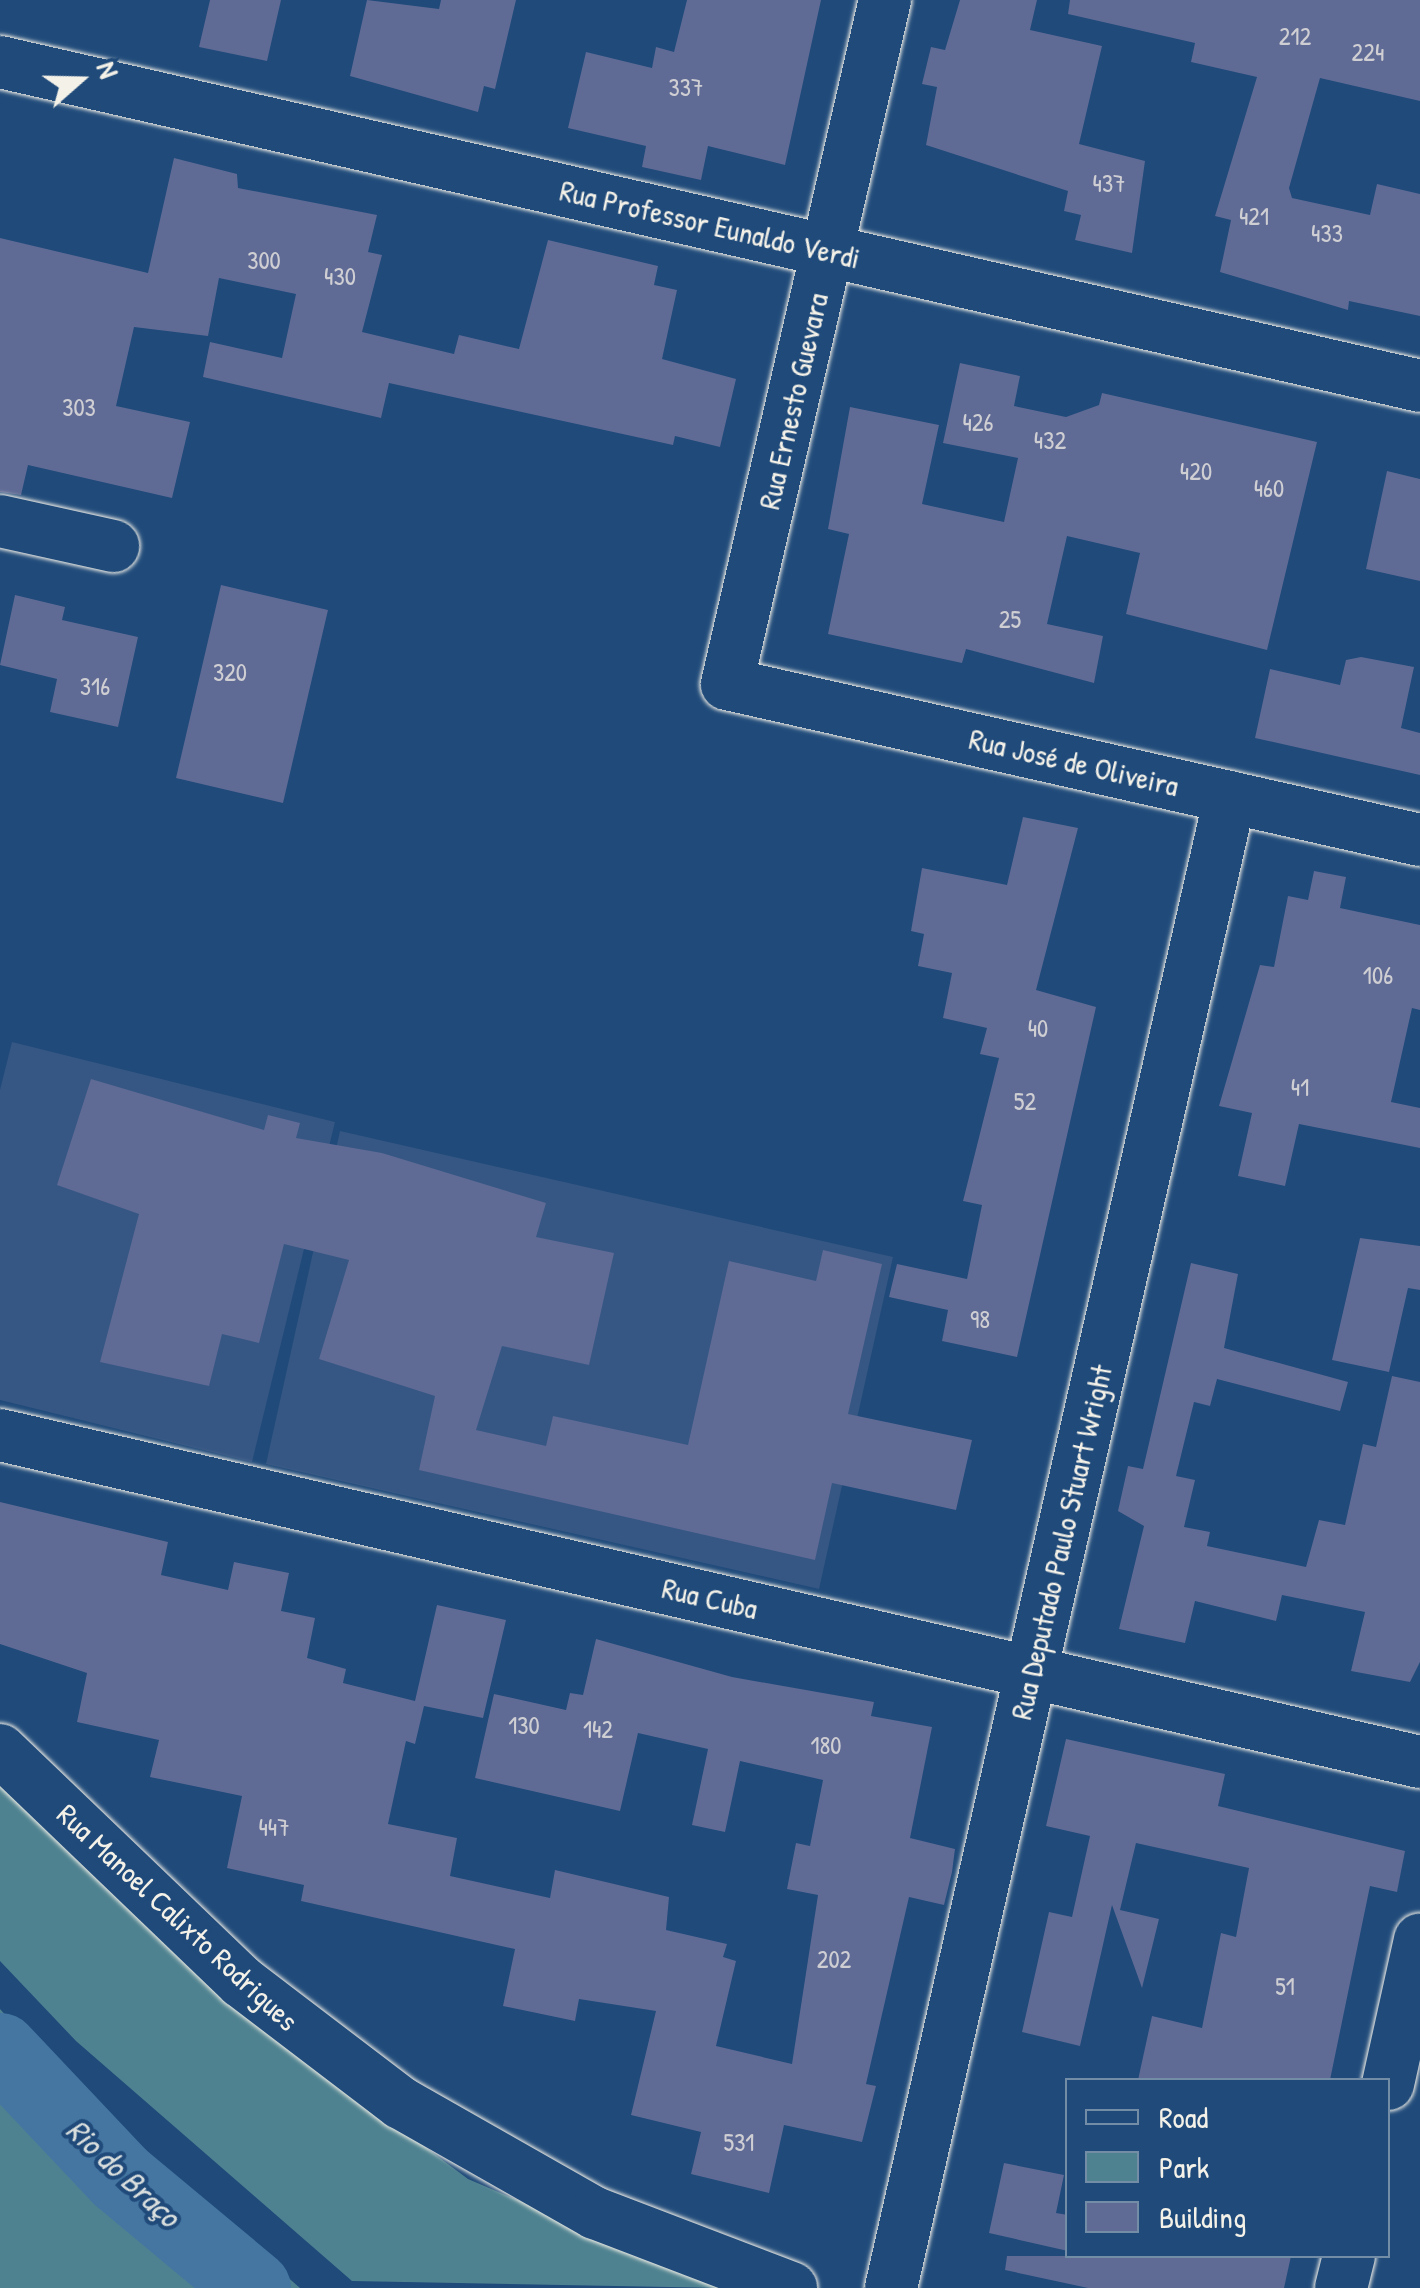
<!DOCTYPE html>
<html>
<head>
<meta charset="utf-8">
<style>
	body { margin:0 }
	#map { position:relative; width:1420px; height:2288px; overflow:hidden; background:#1f4a7a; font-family:"Patrick Hand",sans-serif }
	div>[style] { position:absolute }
	.built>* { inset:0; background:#365784 }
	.green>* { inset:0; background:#4e8290 }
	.river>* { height:75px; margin:-37.5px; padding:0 37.5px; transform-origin:37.5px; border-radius:37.5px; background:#4576a2 }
	.building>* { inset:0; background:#5f6a95 }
	.roads { filter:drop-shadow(0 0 2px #f4f1e8) drop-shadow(0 0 2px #f4f1e8) }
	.minor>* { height:52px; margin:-26px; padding:0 26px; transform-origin:26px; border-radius:26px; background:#1f4a7a }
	span { translate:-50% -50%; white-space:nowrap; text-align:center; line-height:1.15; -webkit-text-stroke:8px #1f4a7a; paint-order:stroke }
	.number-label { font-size:25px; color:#cfcfd3 }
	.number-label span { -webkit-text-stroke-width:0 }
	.street-label { font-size:30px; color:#f4f1e8 }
	.water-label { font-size:32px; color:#dadfde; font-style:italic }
	.legend { position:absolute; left:1065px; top:2078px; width:325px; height:180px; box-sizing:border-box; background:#1f4a7a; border:2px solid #748da6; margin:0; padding:12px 18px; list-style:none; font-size:30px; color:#f4f1e8 }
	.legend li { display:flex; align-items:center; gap:20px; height:50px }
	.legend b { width:50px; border:2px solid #748da6 }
	.north { position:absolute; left:30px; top:30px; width:100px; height:100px; -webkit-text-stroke:8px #1f4a7a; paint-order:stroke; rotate:70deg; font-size:28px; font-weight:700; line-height:40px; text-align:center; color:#f4f1e8 }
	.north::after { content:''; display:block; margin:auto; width:35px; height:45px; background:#f4f1e8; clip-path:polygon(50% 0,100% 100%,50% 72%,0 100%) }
</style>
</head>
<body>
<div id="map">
	<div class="built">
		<i style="clip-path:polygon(12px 1042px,335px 1122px,252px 1462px,0 1400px,0 1090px)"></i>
		<i style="clip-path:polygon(340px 1131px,893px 1257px,819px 1589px,266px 1464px)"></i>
	</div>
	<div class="green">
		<i style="clip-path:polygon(0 1777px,255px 2020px,468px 2179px,723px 2288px,352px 2281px,76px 2041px,0 1961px)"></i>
		<i style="clip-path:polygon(0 2009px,67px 2084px,300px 2288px,0 2288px)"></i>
	</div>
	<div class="river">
		<i style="left:0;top:2050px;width:175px;rotate:46.6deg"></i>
		<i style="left:120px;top:2177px;width:173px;rotate:39.8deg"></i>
	</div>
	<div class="building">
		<i style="clip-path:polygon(210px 0,281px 0,267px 61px,199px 47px)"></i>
		<i style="clip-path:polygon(367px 0,439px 9px,441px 0,516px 0,495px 89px,484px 86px,478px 112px,350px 76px)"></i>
		<i style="clip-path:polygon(687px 0,821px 0,785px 165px,708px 146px,701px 180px,642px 167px,646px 146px,568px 128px,586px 52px,652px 68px,656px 47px,674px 52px)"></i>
		<i style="clip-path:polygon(960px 0,1037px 0,1030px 30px,1102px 46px,1079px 144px,1145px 161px,1132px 253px,1075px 240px,1081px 215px,1064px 211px,1068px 191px,926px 145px,937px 87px,922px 84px,931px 47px,945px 50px)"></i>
		<i style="clip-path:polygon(1070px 0,1420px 0,1420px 101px,1320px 78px,1289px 188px,1292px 198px,1370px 215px,1377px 184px,1420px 194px,1420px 316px,1349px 301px,1348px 310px,1220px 272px,1231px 220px,1215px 216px,1257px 77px,1191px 62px,1195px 43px,1068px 14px)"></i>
		<i style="clip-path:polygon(174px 158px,237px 174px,238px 188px,377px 215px,368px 252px,382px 255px,362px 332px,454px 354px,459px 335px,519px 349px,548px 240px,658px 266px,654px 285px,677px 290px,662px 359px,736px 379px,720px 447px,675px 436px,673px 445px,389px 383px,381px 418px,203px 377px,210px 342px,282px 358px,296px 294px,219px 278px,208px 336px,134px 327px,116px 406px,190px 422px,172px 498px,28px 465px,21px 495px,0 492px,0 238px,148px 273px)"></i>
		<i style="clip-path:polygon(960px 363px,1020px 376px,1014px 406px,1066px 417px,1099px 405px,1102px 393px,1317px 442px,1267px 650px,1126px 614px,1140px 553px,1067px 536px,1047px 624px,1103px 636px,1094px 683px,966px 649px,962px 663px,828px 634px,849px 534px,828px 529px,850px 407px,939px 425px,922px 504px,1004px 522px,1018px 458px,943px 443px)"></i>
		<i style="clip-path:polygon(1387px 471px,1420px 479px,1420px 581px,1366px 569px)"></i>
		<i style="clip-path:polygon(221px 585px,328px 610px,283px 803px,176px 778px)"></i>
		<i style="clip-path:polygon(15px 595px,65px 607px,62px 620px,138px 637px,118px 727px,50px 712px,57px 679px,0 665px)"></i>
		<i style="clip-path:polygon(1361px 657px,1414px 667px,1401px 728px,1420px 733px,1420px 775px,1255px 738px,1270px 669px,1340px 685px,1346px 660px)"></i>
		<i style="clip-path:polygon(1023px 817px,1078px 828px,1036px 990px,1096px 1007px,1017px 1357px,942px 1341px,948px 1310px,889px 1297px,897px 1264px,967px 1279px,982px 1205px,963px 1201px,999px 1058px,980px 1054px,987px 1028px,943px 1018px,952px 973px,918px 966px,924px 934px,911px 931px,922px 868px,1007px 885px)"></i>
		<i style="clip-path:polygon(1314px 871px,1346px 877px,1340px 908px,1420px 925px,1420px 1010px,1412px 1008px,1391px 1102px,1420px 1108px,1420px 1148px,1299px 1124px,1285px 1186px,1238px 1176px,1252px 1113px,1219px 1106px,1260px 965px,1274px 967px,1288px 896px,1308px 900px)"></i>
		<i style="clip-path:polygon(91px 1079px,264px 1130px,268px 1115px,300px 1123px,296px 1138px,382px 1153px,546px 1203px,536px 1237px,614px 1253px,589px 1365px,502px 1346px,476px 1430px,546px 1446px,553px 1416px,688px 1445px,729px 1261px,816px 1281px,823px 1250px,882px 1264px,848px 1414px,972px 1440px,956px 1510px,832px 1483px,815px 1560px,419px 1470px,435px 1396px,319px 1359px,349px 1260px,284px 1244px,259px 1343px,222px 1334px,209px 1386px,100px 1362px,139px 1214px,57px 1185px)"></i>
		<i style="clip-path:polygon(1360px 1238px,1420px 1246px,1420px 1290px,1408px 1288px,1389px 1372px,1332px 1360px)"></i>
		<i style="clip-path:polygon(1191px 1263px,1238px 1274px,1224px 1348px,1348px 1382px,1340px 1411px,1217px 1379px,1210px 1406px,1194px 1402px,1176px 1476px,1195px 1480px,1184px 1527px,1210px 1532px,1207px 1546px,1306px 1567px,1319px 1520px,1345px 1525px,1363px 1444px,1376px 1447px,1392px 1376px,1420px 1382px,1420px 1662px,1410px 1682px,1351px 1671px,1365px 1612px,1282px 1595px,1276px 1621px,1195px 1601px,1185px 1643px,1119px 1629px,1144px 1526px,1118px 1511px,1128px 1466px,1143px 1469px)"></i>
		<i style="clip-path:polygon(0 1502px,168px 1542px,161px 1575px,228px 1590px,234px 1562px,289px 1573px,281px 1611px,315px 1618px,307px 1658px,346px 1669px,343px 1683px,415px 1701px,437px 1605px,506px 1620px,483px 1718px,424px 1706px,415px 1744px,406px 1741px,388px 1824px,457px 1838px,450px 1876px,550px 1898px,555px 1870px,669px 1897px,666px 1930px,727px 1944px,723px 1957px,736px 1961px,716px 2046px,792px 2064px,818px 1895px,787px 1889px,796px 1843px,810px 1846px,823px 1780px,740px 1761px,725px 1832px,692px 1825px,708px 1749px,638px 1733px,620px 1811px,475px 1778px,494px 1694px,566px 1710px,570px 1693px,583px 1695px,596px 1639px,732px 1677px,874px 1702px,871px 1716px,932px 1727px,910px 1838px,955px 1849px,952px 1872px,944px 1905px,909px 1897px,866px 2084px,876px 2086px,862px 2142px,784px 2125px,769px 2193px,691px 2174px,701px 2132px,631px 2115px,656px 2011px,579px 1999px,575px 2021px,503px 2006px,515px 1949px,301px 1901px,304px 1885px,227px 1868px,242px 1796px,150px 1777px,159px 1740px,77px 1722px,87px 1673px,0 1644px)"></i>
		<i style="clip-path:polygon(1066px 1739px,1225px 1774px,1218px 1806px,1405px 1851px,1397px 1892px,1370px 1886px,1330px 2080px,1138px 2080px,1152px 2016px,1202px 2028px,1221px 1933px,1236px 1937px,1249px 1868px,1136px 1843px,1120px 1910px,1159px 1919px,1142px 1988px,1112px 1905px,1080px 2046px,1022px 2032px,1049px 1912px,1072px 1917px,1090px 1836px,1046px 1826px)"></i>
		<i style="clip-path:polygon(1004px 2163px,1064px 2175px,1056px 2213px,1068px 2215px,1068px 2251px,989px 2233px)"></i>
		<i style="clip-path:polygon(1007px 2256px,1291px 2256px,1284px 2288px,1088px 2288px,1005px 2270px)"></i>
	</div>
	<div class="roads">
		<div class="minor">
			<i style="left:885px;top:0;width:702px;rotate:103.01deg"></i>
			<i style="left:727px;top:684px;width:710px;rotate:12.69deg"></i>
			<i style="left:0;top:62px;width:1456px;rotate:12.85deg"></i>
			<i style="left:0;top:521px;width:116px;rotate:12.5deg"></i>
			<i style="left:0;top:1435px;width:1457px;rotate:12.97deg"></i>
			<i style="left:0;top:1750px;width:335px;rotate:43.8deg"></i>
			<i style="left:242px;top:1982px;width:200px;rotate:37.3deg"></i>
			<i style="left:401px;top:2103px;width:223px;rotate:29.6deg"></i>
			<i style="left:595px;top:2213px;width:210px;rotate:20.9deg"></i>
			<i style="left:1388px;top:2084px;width:148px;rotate:-77.5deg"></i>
			<i style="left:891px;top:2288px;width:1529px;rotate:-77.19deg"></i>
			<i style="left:1341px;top:2288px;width:33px;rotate:-76deg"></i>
		</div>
	</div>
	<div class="number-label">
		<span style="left:1295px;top:36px">212</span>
		<span style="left:1368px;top:52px">224</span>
		<span style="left:686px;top:87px">337</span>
		<span style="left:1109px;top:183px">437</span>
		<span style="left:1254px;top:216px">421</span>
		<span style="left:1327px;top:233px">433</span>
		<span style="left:264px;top:260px">300</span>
		<span style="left:340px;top:276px">430</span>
		<span style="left:79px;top:407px">303</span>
		<span style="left:978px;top:422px">426</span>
		<span style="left:1050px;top:440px">432</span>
		<span style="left:1196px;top:471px">420</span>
		<span style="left:1269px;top:488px">460</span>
		<span style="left:1010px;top:619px">25</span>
		<span style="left:230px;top:672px">320</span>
		<span style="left:95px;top:686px">316</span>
		<span style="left:1378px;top:975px">106</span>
		<span style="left:1038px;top:1028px">40</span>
		<span style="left:1300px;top:1087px">41</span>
		<span style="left:1025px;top:1101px">52</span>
		<span style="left:980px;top:1319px">98</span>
		<span style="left:524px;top:1725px">130</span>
		<span style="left:598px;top:1729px">142</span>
		<span style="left:826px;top:1745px">180</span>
		<span style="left:274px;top:1827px">447</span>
		<span style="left:834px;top:1959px">202</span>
		<span style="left:1285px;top:1986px">51</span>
		<span style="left:739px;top:2142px">531</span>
	</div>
	<div class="street-label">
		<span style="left:710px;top:224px;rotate:13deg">Rua Professor Eunaldo Verdi</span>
		<span style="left:793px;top:401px;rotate:-77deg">Rua Ernesto Guevara</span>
		<span style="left:1074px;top:762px;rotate:13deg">Rua José de Oliveira</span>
		<span style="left:1061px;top:1542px;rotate:-77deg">Rua Deputado Paulo Stuart Wright</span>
		<span style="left:710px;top:1598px;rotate:13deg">Rua Cuba</span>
		<span style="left:178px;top:1917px;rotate:43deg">Rua Manoel Calixto Rodrigues</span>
	</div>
	<div class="water-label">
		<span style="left:123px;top:2173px;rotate:43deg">Rio do Braço</span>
	</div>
	<ul class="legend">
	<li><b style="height:12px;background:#1f4a7a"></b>Road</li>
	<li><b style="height:28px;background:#4e8290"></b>Park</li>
	<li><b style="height:28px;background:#5f6a95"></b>Building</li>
	</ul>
	<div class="north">N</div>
</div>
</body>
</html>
